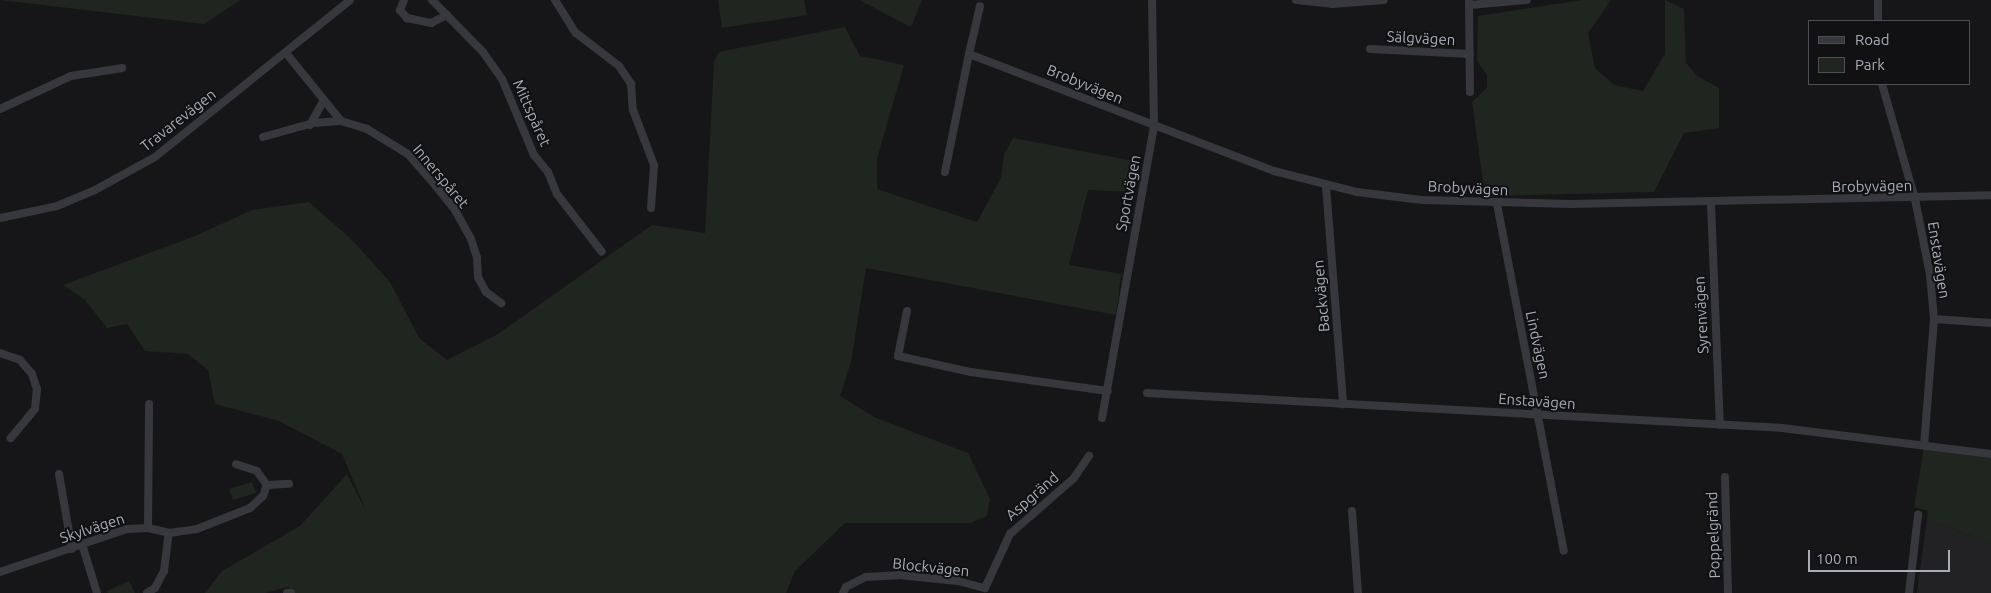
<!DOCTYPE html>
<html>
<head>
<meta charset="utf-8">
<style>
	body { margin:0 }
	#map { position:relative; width:1991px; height:593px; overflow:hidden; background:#161618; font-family:Ubuntu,sans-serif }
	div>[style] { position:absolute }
	.built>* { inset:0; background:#222225 }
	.green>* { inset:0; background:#1e261f }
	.minor>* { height:8px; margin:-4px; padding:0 4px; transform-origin:4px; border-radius:4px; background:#37383d }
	span { translate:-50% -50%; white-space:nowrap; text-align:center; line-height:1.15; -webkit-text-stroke:4px #111113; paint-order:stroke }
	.street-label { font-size:15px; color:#a8adb8 }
	.legend { position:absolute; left:1808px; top:20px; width:162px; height:65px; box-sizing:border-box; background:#111113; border:1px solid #4d4f55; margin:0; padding:6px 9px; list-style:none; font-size:15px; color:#a8adb8 }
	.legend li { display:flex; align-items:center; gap:10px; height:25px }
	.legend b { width:25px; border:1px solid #4d4f55 }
	.scale { position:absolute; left:1808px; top:550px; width:142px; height:22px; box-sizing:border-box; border:2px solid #a8adb8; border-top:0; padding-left:6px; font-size:15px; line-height:18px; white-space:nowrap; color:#a8adb8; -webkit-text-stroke:4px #111113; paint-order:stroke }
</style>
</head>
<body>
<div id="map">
	<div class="built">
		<i style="clip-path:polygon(1927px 519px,1991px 543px,1991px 593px,1917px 593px)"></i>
	</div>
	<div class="green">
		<i style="clip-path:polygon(0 0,240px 0,204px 24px)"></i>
		<i style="clip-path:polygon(718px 0,804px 0,807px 15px,722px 28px)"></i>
		<i style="clip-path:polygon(859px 0,922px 0,911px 27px)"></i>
		<i style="clip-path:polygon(1582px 0,1611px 0,1588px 33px,1595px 68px,1614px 85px,1643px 91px,1665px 54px,1665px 0,1684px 9px,1686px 63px,1697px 76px,1719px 88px,1719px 128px,1684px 133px,1654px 192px,1485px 196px,1472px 102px,1487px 88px,1487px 75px,1477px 61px,1478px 16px)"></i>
		<i style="clip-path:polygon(845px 27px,860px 56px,904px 65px,877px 159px,877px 189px,977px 222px,1001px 178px,1004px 154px,1013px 138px,1139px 162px,1133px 192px,1088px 190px,1069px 265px,1121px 274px,1116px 315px,866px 268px,851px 362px,840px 396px,876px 418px,968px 453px,990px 499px,987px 516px,971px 523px,845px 523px,795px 571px,786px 593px,294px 593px,288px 587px,265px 593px,205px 593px,222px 571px,300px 526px,347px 474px,367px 513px,342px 454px,279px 421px,215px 404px,208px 370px,188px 354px,145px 351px,127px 324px,107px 328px,85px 300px,63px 285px,195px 236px,252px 210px,309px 202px,352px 240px,390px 282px,419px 338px,447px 360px,498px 334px,652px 225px,705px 233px,714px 62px,719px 52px)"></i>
		<i style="clip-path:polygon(1924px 447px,1991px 458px,1991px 543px,1927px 519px,1928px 511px,1914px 507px)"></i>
		<i style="clip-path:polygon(252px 482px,256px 493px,233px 500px,229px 489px)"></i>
		<i style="clip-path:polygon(129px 581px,135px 593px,108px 593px,107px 591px)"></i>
	</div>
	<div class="minor">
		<i style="left:404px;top:0;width:11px;rotate:112deg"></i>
		<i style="left:400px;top:10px;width:11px;rotate:49deg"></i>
		<i style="left:407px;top:18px;width:25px;rotate:12deg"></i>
		<i style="left:431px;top:23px;width:18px;rotate:-27deg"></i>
		<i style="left:432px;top:0;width:73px;rotate:45.6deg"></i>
		<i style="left:483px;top:52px;width:33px;rotate:55deg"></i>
		<i style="left:502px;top:79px;width:82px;rotate:67.2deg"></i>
		<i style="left:534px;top:155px;width:22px;rotate:51deg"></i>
		<i style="left:548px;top:172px;width:24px;rotate:68deg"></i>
		<i style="left:557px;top:194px;width:73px;rotate:52.2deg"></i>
		<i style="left:555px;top:0;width:39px;rotate:58deg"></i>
		<i style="left:576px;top:33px;width:54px;rotate:37.5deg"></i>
		<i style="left:619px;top:66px;width:22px;rotate:56deg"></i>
		<i style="left:631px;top:84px;width:26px;rotate:86deg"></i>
		<i style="left:633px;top:110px;width:59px;rotate:69.1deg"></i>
		<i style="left:654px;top:165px;width:43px;rotate:94deg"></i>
		<i style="left:1296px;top:0;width:36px;rotate:6deg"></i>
		<i style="left:1332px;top:4px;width:52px;rotate:-4.4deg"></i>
		<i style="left:1469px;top:0;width:92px;rotate:89.4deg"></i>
		<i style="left:1878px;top:0;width:21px;rotate:90deg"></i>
		<i style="left:1470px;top:5px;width:57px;rotate:-5deg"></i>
		<i style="left:1370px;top:49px;width:100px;rotate:2.9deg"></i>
		<i style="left:286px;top:53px;width:87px;rotate:51deg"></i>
		<i style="left:341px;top:121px;width:27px;rotate:17deg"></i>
		<i style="left:367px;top:129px;width:48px;rotate:31.4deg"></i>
		<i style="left:408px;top:154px;width:33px;rotate:49deg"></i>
		<i style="left:430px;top:179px;width:40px;rotate:51deg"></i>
		<i style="left:455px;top:210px;width:33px;rotate:61deg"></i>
		<i style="left:471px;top:239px;width:20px;rotate:72deg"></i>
		<i style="left:477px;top:258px;width:19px;rotate:87deg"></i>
		<i style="left:478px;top:277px;width:17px;rotate:62deg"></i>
		<i style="left:486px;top:292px;width:19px;rotate:36deg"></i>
		<i style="left:969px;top:54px;width:49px;rotate:-77.1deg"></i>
		<i style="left:1882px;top:84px;width:120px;rotate:74deg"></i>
		<i style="left:1915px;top:199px;width:77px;rotate:78.8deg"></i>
		<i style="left:1930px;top:275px;width:44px;rotate:84.8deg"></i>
		<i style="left:1934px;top:319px;width:127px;rotate:94.5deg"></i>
		<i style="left:0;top:109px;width:78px;rotate:-24.9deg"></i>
		<i style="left:71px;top:76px;width:52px;rotate:-8.9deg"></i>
		<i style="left:310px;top:125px;width:26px;rotate:-61deg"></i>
		<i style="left:263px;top:137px;width:52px;rotate:-15.6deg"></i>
		<i style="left:313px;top:123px;width:28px;rotate:-4deg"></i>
		<i style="left:945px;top:172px;width:120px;rotate:-78.5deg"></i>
		<i style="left:969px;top:54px;width:327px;rotate:21deg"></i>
		<i style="left:1274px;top:171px;width:86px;rotate:14.2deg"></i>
		<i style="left:1357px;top:192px;width:65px;rotate:7deg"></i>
		<i style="left:1422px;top:200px;width:149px;rotate:1.5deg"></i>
		<i style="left:1571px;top:204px;width:420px;rotate:-1.2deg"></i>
		<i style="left:1326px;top:186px;width:219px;rotate:85.5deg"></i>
		<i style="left:1497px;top:204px;width:353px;rotate:79.1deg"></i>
		<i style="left:1711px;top:204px;width:221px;rotate:87.7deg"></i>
		<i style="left:0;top:218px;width:58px;rotate:-11.9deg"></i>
		<i style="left:57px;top:206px;width:41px;rotate:-22.8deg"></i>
		<i style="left:95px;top:190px;width:68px;rotate:-28.8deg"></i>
		<i style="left:155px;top:157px;width:250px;rotate:-38.8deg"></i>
		<i style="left:907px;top:311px;width:46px;rotate:101.3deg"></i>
		<i style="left:898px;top:356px;width:75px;rotate:12.4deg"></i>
		<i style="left:971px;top:372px;width:138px;rotate:7.9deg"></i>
		<i style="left:1934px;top:319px;width:57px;rotate:4deg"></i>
		<i style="left:0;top:353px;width:21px;rotate:19deg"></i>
		<i style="left:20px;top:360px;width:18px;rotate:49deg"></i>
		<i style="left:32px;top:374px;width:16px;rotate:72deg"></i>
		<i style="left:37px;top:389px;width:20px;rotate:96deg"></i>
		<i style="left:35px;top:409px;width:38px;rotate:130deg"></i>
		<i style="left:1147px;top:393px;width:636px;rotate:3.15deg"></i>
		<i style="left:1782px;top:428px;width:211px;rotate:7.1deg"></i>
		<i style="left:1102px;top:418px;width:297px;rotate:-79.9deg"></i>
		<i style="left:1154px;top:126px;width:126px;rotate:-90.9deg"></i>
		<i style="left:59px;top:474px;width:76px;rotate:80.2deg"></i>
		<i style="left:1725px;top:477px;width:116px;rotate:88.5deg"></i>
		<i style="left:267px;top:485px;width:22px;rotate:-3deg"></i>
		<i style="left:1352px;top:511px;width:82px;rotate:85.8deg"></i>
		<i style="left:148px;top:528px;width:124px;rotate:-89.5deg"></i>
		<i style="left:82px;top:544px;width:51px;rotate:73deg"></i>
		<i style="left:0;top:572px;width:134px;rotate:-18.7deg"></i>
		<i style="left:127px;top:529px;width:21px;rotate:-3deg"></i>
		<i style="left:148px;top:528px;width:22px;rotate:13deg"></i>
		<i style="left:169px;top:533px;width:28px;rotate:-8deg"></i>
		<i style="left:197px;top:529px;width:57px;rotate:-21.6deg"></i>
		<i style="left:250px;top:508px;width:18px;rotate:-43deg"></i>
		<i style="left:263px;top:496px;width:12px;rotate:-70deg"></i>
		<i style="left:267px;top:485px;width:17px;rotate:-126deg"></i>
		<i style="left:257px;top:471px;width:22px;rotate:-162deg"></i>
		<i style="left:985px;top:588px;width:60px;rotate:-65.2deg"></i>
		<i style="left:1010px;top:534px;width:85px;rotate:-41.2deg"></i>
		<i style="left:1074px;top:478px;width:27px;rotate:-56deg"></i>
		<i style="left:147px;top:593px;width:9px;rotate:-32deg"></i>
		<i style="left:155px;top:588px;width:19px;rotate:-62deg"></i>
		<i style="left:164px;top:571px;width:38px;rotate:-83deg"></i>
		<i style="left:287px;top:593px;width:4px"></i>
		<i style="left:843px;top:593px;width:7px;rotate:-63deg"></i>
		<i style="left:846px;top:587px;width:22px;rotate:-27deg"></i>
		<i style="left:866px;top:577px;width:33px;rotate:-3deg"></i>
		<i style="left:899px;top:575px;width:59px;rotate:5.8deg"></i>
		<i style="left:958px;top:581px;width:28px;rotate:15deg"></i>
		<i style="left:1909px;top:593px;width:79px;rotate:-83.4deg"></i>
	</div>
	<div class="street-label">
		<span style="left:1421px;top:38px;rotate:3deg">Sälgvägen</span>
		<span style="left:1085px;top:84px;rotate:22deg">Brobyvägen</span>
		<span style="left:532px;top:113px;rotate:66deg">Mittspåret</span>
		<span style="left:178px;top:120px;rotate:-38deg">Travarevägen</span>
		<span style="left:441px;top:176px;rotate:50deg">Innerspåret</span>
		<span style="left:1872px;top:186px;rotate:-1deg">Brobyvägen</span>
		<span style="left:1468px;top:188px;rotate:3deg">Brobyvägen</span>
		<span style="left:1128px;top:193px;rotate:-79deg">Sportvägen</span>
		<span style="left:1939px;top:260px;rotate:81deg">Enstavägen</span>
		<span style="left:1321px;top:296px;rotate:-95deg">Backvägen</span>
		<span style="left:1701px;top:315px;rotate:-93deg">Syrenvägen</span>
		<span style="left:1538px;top:345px;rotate:78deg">Lindvägen</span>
		<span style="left:1537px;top:401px;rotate:4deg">Enstavägen</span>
		<span style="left:1032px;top:496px;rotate:-41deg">Aspgränd</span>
		<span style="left:92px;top:528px;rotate:-18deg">Skylvägen</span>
		<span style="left:1713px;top:535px;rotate:-92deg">Poppelgränd</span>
		<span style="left:931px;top:567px;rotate:6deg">Blockvägen</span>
	</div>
	<ul class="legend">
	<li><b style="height:6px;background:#37383d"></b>Road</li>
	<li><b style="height:14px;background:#1e261f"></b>Park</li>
	</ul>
	<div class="scale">100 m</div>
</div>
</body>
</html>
